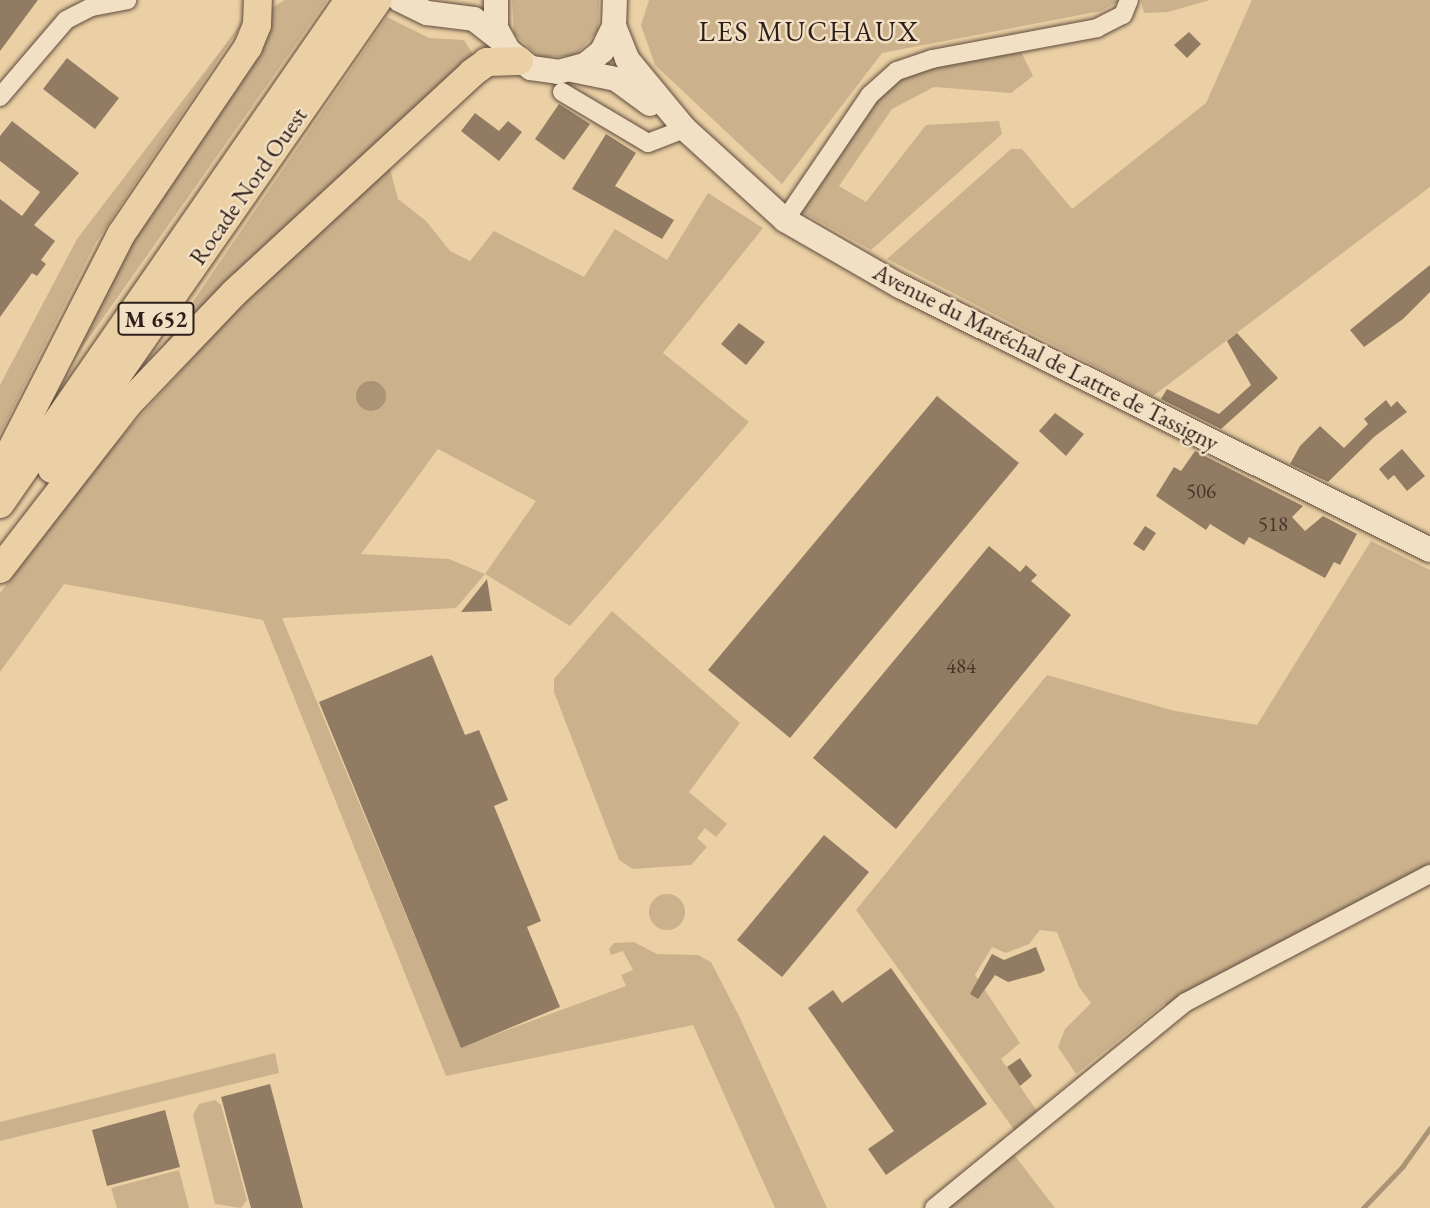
<!DOCTYPE html>
<html>
<head>
<meta charset="utf-8">
<style>
	body { margin:0 }
	#map { position:relative; width:1430px; height:1208px; overflow:hidden; background:#ebd0a5; font-family:"EB Garamond",serif }
	div>[style] { position:absolute }
	.green>* { inset:0; background:#cbb28d }
	.round { border-radius:50% }
	.water>* { inset:0; background:#ab9476 }
	.stream>* { height:5px; margin:-2.5px; padding:0 2.5px; transform-origin:2.5px; border-radius:2.5px; background:#ab9476 }
	.building>* { inset:0; background:#917b62 }
	.roads { filter:drop-shadow(0 0 2px #5e4b3d) drop-shadow(0 0 2px #5e4b3d) }
	.minor>* { height:18px; margin:-9px; padding:0 9px; transform-origin:9px; border-radius:9px; background:#f2e0c4 }
	.secondary>* { height:24px; margin:-12px; padding:0 12px; transform-origin:12px; border-radius:12px; background:#f2e0c4 }
	.trunk>* { height:28px; margin:-14px; padding:0 14px; transform-origin:14px; border-radius:14px; background:#ebd0a5 }
	span { translate:-50% -50%; white-space:nowrap; text-align:center; line-height:1.15; -webkit-text-stroke:5px #f2e0c4; paint-order:stroke }
	.number-label { font-size:21px; color:#48362c }
	.number-label span { -webkit-text-stroke-width:0 }
	.shield-label span { padding:2px 5px; background:#f2e0c4; border:2px solid; border-radius:5px; -webkit-text-stroke-width:0 }
	.shield-label { font-size:23px; color:#2f1f1a; font-weight:700 }
	.street-label { font-size:24px; color:#2f1f1a }
	.quarter-label { font-size:28px; color:#2f1f1a; letter-spacing:2px }
</style>
</head>
<body>
<div id="map">
	<div class="green">
		<i style="clip-path:polygon(285px 0,327px 0,48px 396px,110px 272px,268px 10px)"></i>
		<i style="clip-path:polygon(512px 0,599px 0,598px 31px,574px 56px,540px 57px,514px 34px)"></i>
		<i style="clip-path:polygon(649px 0,1121px 0,1101px 11px,882px 53px,782px 184px,655px 65px,641px 25px)"></i>
		<i style="clip-path:polygon(1141px 0,1210px 0,1168px 12px,1144px 13px)"></i>
		<i style="clip-path:polygon(1252px 0,1430px 0,1430px 187px,1153px 396px,887px 259px,1011px 149px,1022px 149px,1072px 209px,1206px 103px)"></i>
		<i style="clip-path:polygon(248px 15px,96px 242px,0 434px,0 385px,77px 239px)"></i>
		<i style="clip-path:polygon(387px 17px,429px 38px,464px 40px,476px 59px,149px 366px)"></i>
		<i style="clip-path:polygon(1021px 52px,1033px 76px,1011px 93px,934px 87px,892px 109px,839px 186px,866px 202px,926px 125px,999px 121px,1002px 134px,871px 250px,802px 212px,884px 89px,903px 73px)"></i>
		<i style="clip-path:polygon(evenodd,389px 165px,398px 199px,426px 221px,450px 251px,470px 261px,494px 231px,584px 277px,615px 229px,667px 260px,708px 193px,763px 228px,663px 353px,749px 422px,570px 626px,485px 574px,456px 608px,282px 618px,461px 1047px,626px 986px,621px 975px,633px 970px,623px 951px,611px 955px,609px 949px,614px 943px,634px 942px,657px 954px,698px 955px,711px 962px,739px 1016px,827px 1208px,775px 1208px,693px 1025px,446px 1076px,263px 620px,64px 584px,0 672px,0 593px,105px 455px,229px 318px,389px 165px,438px 449px,536px 501px,485px 574px,449px 559px,361px 554px,438px 449px)"></i>
		<i style="clip-path:polygon(1371px 541px,1430px 570px,1430px 884px,1225px 984px,1171px 1021px,1165px 1003px,1076px 1074px,1058px 1047px,1065px 1029px,1091px 1003px,1079px 987px,1057px 932px,1040px 930px,1029px 944px,1006px 953px,992px 947px,975px 975px,1020px 1043px,1001px 1059px,1037px 1111px,1015px 1131px,856px 910px,1047px 675px,1175px 711px,1257px 725px)"></i>
		<i style="clip-path:polygon(612px 611px,740px 723px,689px 792px,727px 824px,716px 837px,705px 828px,697px 838px,707px 847px,691px 865px,633px 869px,619px 860px,554px 692px,554px 679px)"></i>
		<i class="round" style="left:649px;top:894px;width:36px;height:36px"></i>
		<i style="clip-path:polygon(275px 1053px,279px 1073px,0 1141px,0 1122px)"></i>
		<i style="clip-path:polygon(215px 1100px,221px 1105px,247px 1200px,241px 1208px,215px 1204px,193px 1115px,199px 1104px)"></i>
		<i style="clip-path:polygon(1012px 1152px,1055px 1208px,947px 1208px)"></i>
		<i style="clip-path:polygon(179px 1170px,189px 1208px,117px 1208px,111px 1188px)"></i>
	</div>
	<div class="water">
		<i class="round" style="left:356px;top:381px;width:30px;height:30px"></i>
	</div>
	<div class="stream">
		<i style="left:1363px;top:1208px;width:57px;rotate:-46.4deg"></i>
		<i style="left:1402px;top:1167px;width:48px;rotate:-54.3deg"></i>
	</div>
	<div class="building">
		<i style="clip-path:polygon(0 0,38px 0,0 51px)"></i>
		<i style="clip-path:polygon(1189px 32px,1201px 44px,1187px 58px,1174px 45px)"></i>
		<i style="clip-path:polygon(67px 58px,119px 98px,95px 129px,43px 89px)"></i>
		<i style="clip-path:polygon(559px 104px,590px 124px,564px 160px,535px 139px)"></i>
		<i style="clip-path:polygon(475px 113px,499px 131px,508px 121px,522px 132px,499px 161px,461px 131px)"></i>
		<i style="clip-path:polygon(12px 121px,79px 173px,34px 225px,55px 241px,41px 260px,46px 264px,37px 276px,32px 273px,0 317px,0 199px,22px 216px,40px 192px,0 161px,0 136px)"></i>
		<i style="clip-path:polygon(606px 134px,636px 153px,615px 186px,674px 220px,662px 239px,572px 189px)"></i>
		<i style="clip-path:polygon(1430px 265px,1430px 292px,1403px 319px,1364px 347px,1350px 330px)"></i>
		<i style="clip-path:polygon(739px 323px,765px 342px,746px 365px,721px 344px)"></i>
		<i style="clip-path:polygon(1237px 333px,1278px 378px,1221px 429px,1161px 399px,1167px 389px,1219px 414px,1251px 385px,1227px 341px)"></i>
		<i style="clip-path:polygon(937px 396px,1019px 463px,790px 738px,708px 670px)"></i>
		<i style="clip-path:polygon(1386px 400px,1391px 407px,1397px 401px,1407px 412px,1374px 437px,1328px 482px,1290px 464px,1300px 446px,1320px 426px,1344px 448px,1368px 424px,1364px 419px)"></i>
		<i style="clip-path:polygon(1055px 413px,1084px 434px,1066px 456px,1039px 431px)"></i>
		<i style="clip-path:polygon(1402px 449px,1425px 476px,1407px 491px,1394px 475px,1388px 480px,1379px 469px)"></i>
		<i style="clip-path:polygon(1195px 451px,1303px 506px,1292px 517px,1305px 531px,1323px 516px,1357px 534px,1340px 565px,1334px 562px,1325px 578px,1249px 537px,1244px 545px,1210px 524px,1206px 530px,1156px 496px,1174px 467px,1181px 471px)"></i>
		<i style="clip-path:polygon(1145px 526px,1156px 533px,1144px 551px,1133px 544px)"></i>
		<i style="clip-path:polygon(989px 546px,1020px 572px,1026px 565px,1037px 575px,1031px 581px,1071px 615px,896px 829px,813px 758px)"></i>
		<i style="clip-path:polygon(487px 579px,492px 611px,461px 612px)"></i>
		<i style="clip-path:polygon(432px 655px,465px 735px,479px 730px,508px 800px,494px 806px,541px 921px,527px 927px,560px 1007px,461px 1048px,319px 702px)"></i>
		<i style="clip-path:polygon(824px 835px,869px 872px,782px 977px,737px 940px)"></i>
		<i style="clip-path:polygon(1036px 947px,1045px 970px,1041px 973px,1008px 982px,995px 975px,978px 999px,970px 994px,992px 954px,1004px 960px)"></i>
		<i style="clip-path:polygon(891px 968px,987px 1104px,886px 1175px,868px 1149px,894px 1131px,808px 1008px,833px 990px,842px 1003px)"></i>
		<i style="clip-path:polygon(1020px 1058px,1032px 1076px,1020px 1086px,1007px 1067px)"></i>
		<i style="clip-path:polygon(270px 1084px,303px 1208px,251px 1208px,221px 1097px)"></i>
		<i style="clip-path:polygon(165px 1110px,180px 1167px,107px 1186px,92px 1130px)"></i>
	</div>
	<div class="roads">
		<div class="minor">
			<i style="left:562px;top:92px;width:100px;rotate:30.7deg"></i>
			<i style="left:648px;top:143px;width:40px;rotate:-21deg"></i>
			<i style="left:0;top:97px;width:101px;rotate:-49.4deg"></i>
			<i style="left:66px;top:20px;width:29px;rotate:-27deg"></i>
			<i style="left:92px;top:7px;width:36px;rotate:-11deg"></i>
			<i style="left:785px;top:220px;width:151px;rotate:-55.8deg"></i>
			<i style="left:870px;top:95px;width:36px;rotate:-42deg"></i>
			<i style="left:897px;top:71px;width:37px;rotate:-19deg"></i>
			<i style="left:932px;top:59px;width:168px;rotate:-10.6deg"></i>
			<i style="left:1097px;top:28px;width:29px;rotate:-27deg"></i>
			<i style="left:1123px;top:15px;width:16px;rotate:-68deg"></i>
			<i style="left:934px;top:1208px;width:325px;rotate:-39.3deg"></i>
			<i style="left:1186px;top:1002px;width:276px;rotate:-27.7deg"></i>
		</div>
		<div class="secondary">
			<i style="left:400px;top:0;width:30px;rotate:26deg"></i>
			<i style="left:427px;top:13px;width:47px;rotate:7.3deg"></i>
			<i style="left:474px;top:19px;width:34px;rotate:38deg"></i>
			<i style="left:496px;top:0;width:28px;rotate:90deg"></i>
			<i style="left:496px;top:28px;width:26px;rotate:61deg"></i>
			<i style="left:509px;top:51px;width:28px;rotate:38deg"></i>
			<i style="left:531px;top:68px;width:27px;rotate:8deg"></i>
			<i style="left:558px;top:72px;width:28px;rotate:-15deg"></i>
			<i style="left:585px;top:65px;width:22px;rotate:-39deg"></i>
			<i style="left:602px;top:51px;width:28px;rotate:-64deg"></i>
			<i style="left:614px;top:26px;width:26px;rotate:-88deg"></i>
			<i style="left:614px;top:26px;width:35px;rotate:68deg"></i>
			<i style="left:627px;top:59px;width:91px;rotate:50.4deg"></i>
			<i style="left:685px;top:129px;width:135px;rotate:42.3deg"></i>
			<i style="left:785px;top:220px;width:133px;rotate:29.9deg"></i>
			<i style="left:900px;top:286px;width:592px;rotate:26.48deg"></i>
			<i style="left:572px;top:70px;width:45px;rotate:11.6deg"></i>
			<i style="left:616px;top:79px;width:42px;rotate:36.3deg"></i>
		</div>
		<div class="trunk">
			<i style="left:52px;top:469px;width:571px;rotate:-55.2deg"></i>
			<i style="left:0;top:472px;width:268px;rotate:-63deg"></i>
			<i style="left:122px;top:233px;width:225px;rotate:-55.9deg"></i>
			<i style="left:248px;top:47px;width:24px;rotate:-68deg"></i>
			<i style="left:257px;top:25px;width:25px;rotate:-88deg"></i>
			<i style="left:0;top:504px;width:613px;rotate:-55.3deg"></i>
			<i style="left:0;top:569px;width:209px;rotate:-52.2deg"></i>
			<i style="left:128px;top:404px;width:153px;rotate:-46.3deg"></i>
			<i style="left:234px;top:293px;width:324px;rotate:-42.7deg"></i>
			<i style="left:472px;top:73px;width:19px;rotate:-36deg"></i>
			<i style="left:487px;top:62px;width:32px;rotate:-2deg"></i>
		</div>
	</div>
	<div class="number-label">
		<span style="left:1201px;top:491px">506</span>
		<span style="left:1273px;top:524px">518</span>
		<span style="left:961px;top:666px">484</span>
	</div>
	<div class="shield-label">
		<span style="left:156px;top:319px">M 652</span>
	</div>
	<div class="street-label">
		<span style="left:248px;top:186px;rotate:-55deg">Rocade Nord Ouest</span>
		<span style="left:1046px;top:357px;rotate:27deg">Avenue du Maréchal de Lattre de Tassigny</span>
	</div>
	<div class="quarter-label">
		<span style="left:809px;top:31px">LES MUCHAUX</span>
	</div>
</div>
</body>
</html>
